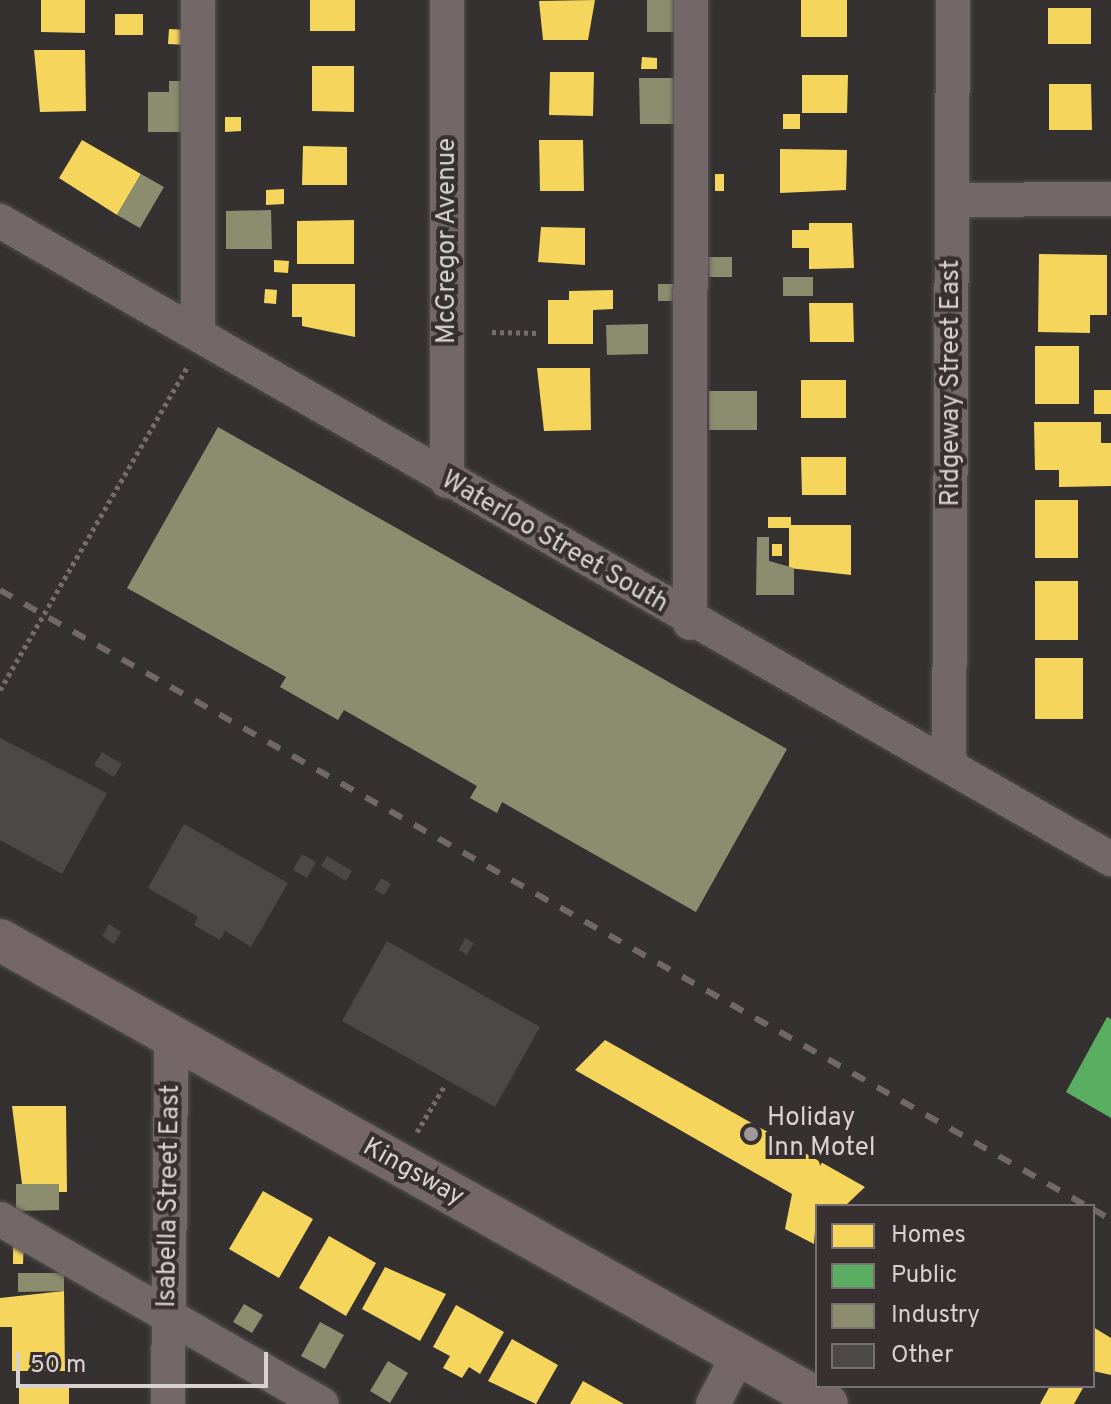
<!DOCTYPE html>
<html>
<head>
<meta charset="utf-8">
<style>
	body { margin:0 }
	#map { position:relative; width:1111px; height:1404px; overflow:hidden; background:#363131; font-family:Overpass,sans-serif }
	div>[style] { position:absolute }
	.homes>* { inset:0; background:#f6d55c }
	.public>* { inset:0; background:#5aae61 }
	.industry>* { inset:0; background:#8c8c6e }
	.building>* { inset:0; background:#4c4848 }
	.path>* { height:5px; margin-top:-2.5px; transform-origin:0; background:repeating-linear-gradient(90deg,#756c6c 0 4px,transparent 0 8px) }
	.roads { filter:drop-shadow(0 0 2px #524f4f) drop-shadow(0 0 2px #524f4f) }
	.minor>* { height:34px; margin:-17px; padding:0 17px; transform-origin:17px; border-radius:17px; background:#736767 }
	.major>* { height:42px; margin:-21px; padding:0 21px; transform-origin:21px; border-radius:21px; background:#756768 }
	.rail>* { height:6px; margin-top:-3px; transform-origin:0; background:repeating-linear-gradient(90deg,#72686a 0 14px,transparent 0 28px) }
	.dots>* { width:22px; height:22px; translate:-50% -50%; box-sizing:border-box; border:4px solid #382f30; border-radius:50% }
	span { translate:-50% -50%; white-space:nowrap; text-align:center; line-height:1.15; -webkit-text-stroke:8px #382f30; paint-order:stroke }
	.street-label { font-size:26px; color:#d8d1d2 }
	.poi-label { font-size:26px; color:#d8d1d2 }
	.left { translate:0 -50%; text-align:left }
	.legend { position:absolute; left:815px; top:1204px; width:280px; height:184px; box-sizing:border-box; background:#382f30; border:2px solid #787071; margin:0; padding:10px 14px; list-style:none; font-size:24px; color:#d8d1d2 }
	.legend li { display:flex; align-items:center; gap:16px; height:40px }
	.legend b { width:40px; border:2px solid #787071 }
	.scale { position:absolute; left:16px; top:1352px; width:252px; height:36px; box-sizing:border-box; border:4px solid #d8d1d2; border-top:0; padding-left:10px; font-size:24px; line-height:28px; white-space:nowrap; color:#d8d1d2; -webkit-text-stroke:6px #382f30; paint-order:stroke }
</style>
</head>
<body>
<div id="map">
	<div class="homes">
		<i style="clip-path:polygon(41px 0,85px 0,85px 33px,41px 32px)"></i>
		<i style="clip-path:polygon(310px 0,355px 0,355px 31px,310px 31px)"></i>
		<i style="clip-path:polygon(595px 0,588px 40px,543px 40px,539px 1px)"></i>
		<i style="clip-path:polygon(801px 0,847px 0,847px 37px,801px 37px)"></i>
		<i style="clip-path:polygon(1048px 8px,1091px 8px,1091px 44px,1048px 44px)"></i>
		<i style="clip-path:polygon(115px 14px,143px 14px,143px 35px,115px 35px)"></i>
		<i style="clip-path:polygon(169px 29px,188px 30px,188px 45px,168px 44px)"></i>
		<i style="clip-path:polygon(34px 50px,85px 50px,86px 111px,40px 112px)"></i>
		<i style="clip-path:polygon(642px 57px,657px 58px,657px 69px,641px 69px)"></i>
		<i style="clip-path:polygon(312px 66px,354px 66px,354px 112px,312px 111px)"></i>
		<i style="clip-path:polygon(550px 72px,594px 72px,593px 116px,549px 115px)"></i>
		<i style="clip-path:polygon(802px 75px,848px 75px,847px 113px,802px 113px)"></i>
		<i style="clip-path:polygon(1049px 84px,1091px 84px,1092px 130px,1049px 130px)"></i>
		<i style="clip-path:polygon(783px 114px,800px 114px,800px 129px,783px 129px)"></i>
		<i style="clip-path:polygon(225px 117px,241px 117px,241px 131px,225px 132px)"></i>
		<i style="clip-path:polygon(82px 140px,141px 174px,117px 215px,59px 178px)"></i>
		<i style="clip-path:polygon(539px 140px,583px 140px,584px 191px,540px 191px)"></i>
		<i style="clip-path:polygon(303px 146px,347px 147px,347px 185px,302px 185px)"></i>
		<i style="clip-path:polygon(780px 149px,847px 150px,846px 190px,780px 193px)"></i>
		<i style="clip-path:polygon(715px 174px,724px 174px,724px 191px,715px 191px)"></i>
		<i style="clip-path:polygon(284px 189px,284px 204px,266px 205px,266px 190px)"></i>
		<i style="clip-path:polygon(354px 220px,354px 264px,297px 264px,297px 221px)"></i>
		<i style="clip-path:polygon(809px 223px,852px 223px,854px 268px,809px 269px,809px 248px,792px 248px,792px 230px,809px 230px)"></i>
		<i style="clip-path:polygon(541px 227px,585px 228px,585px 265px,538px 262px)"></i>
		<i style="clip-path:polygon(1039px 254px,1107px 255px,1107px 315px,1090px 315px,1090px 333px,1038px 332px)"></i>
		<i style="clip-path:polygon(274px 260px,289px 261px,288px 273px,274px 272px)"></i>
		<i style="clip-path:polygon(292px 284px,355px 284px,355px 337px,302px 326px,302px 317px,292px 317px)"></i>
		<i style="clip-path:polygon(265px 289px,277px 290px,276px 304px,264px 303px)"></i>
		<i style="clip-path:polygon(613px 290px,613px 309px,593px 310px,593px 344px,548px 344px,548px 300px,569px 300px,569px 291px)"></i>
		<i style="clip-path:polygon(809px 303px,853px 303px,854px 342px,810px 342px)"></i>
		<i style="clip-path:polygon(1035px 346px,1079px 346px,1079px 404px,1035px 404px)"></i>
		<i style="clip-path:polygon(537px 368px,590px 368px,591px 430px,544px 431px)"></i>
		<i style="clip-path:polygon(801px 380px,846px 380px,846px 418px,801px 418px)"></i>
		<i style="clip-path:polygon(1094px 390px,1111px 390px,1111px 414px,1094px 414px)"></i>
		<i style="clip-path:polygon(1034px 422px,1101px 422px,1101px 443px,1111px 443px,1111px 486px,1059px 487px,1059px 470px,1035px 470px)"></i>
		<i style="clip-path:polygon(801px 457px,846px 457px,846px 495px,802px 495px)"></i>
		<i style="clip-path:polygon(1035px 500px,1078px 500px,1078px 558px,1035px 558px)"></i>
		<i style="clip-path:polygon(768px 517px,791px 517px,791px 525px,851px 525px,851px 575px,789px 568px,789px 528px,768px 528px)"></i>
		<i style="clip-path:polygon(772px 544px,782px 544px,782px 556px,772px 556px)"></i>
		<i style="clip-path:polygon(1035px 581px,1078px 581px,1078px 640px,1035px 640px)"></i>
		<i style="clip-path:polygon(1035px 658px,1083px 658px,1083px 719px,1035px 719px)"></i>
		<i style="clip-path:polygon(605px 1040px,865px 1187px,845px 1206px,817px 1206px,814px 1244px,785px 1229px,792px 1194px,575px 1070px)"></i>
		<i style="clip-path:polygon(12px 1106px,66px 1106px,67px 1192px,59px 1192px,59px 1184px,22px 1184px)"></i>
		<i style="clip-path:polygon(263px 1191px,313px 1219px,279px 1278px,229px 1249px)"></i>
		<i style="clip-path:polygon(329px 1236px,376px 1263px,346px 1316px,299px 1288px)"></i>
		<i style="clip-path:polygon(13px 1243px,24px 1243px,23px 1264px,13px 1264px)"></i>
		<i style="clip-path:polygon(385px 1267px,446px 1294px,420px 1341px,362px 1309px)"></i>
		<i style="clip-path:polygon(64px 1291px,65px 1371px,12px 1371px,12px 1327px,0 1327px,0 1298px)"></i>
		<i style="clip-path:polygon(456px 1305px,504px 1332px,480px 1374px,469px 1367px,462px 1378px,443px 1368px,450px 1356px,433px 1347px)"></i>
		<i style="clip-path:polygon(1093px 1327px,1111px 1338px,1111px 1375px,1093px 1371px)"></i>
		<i style="clip-path:polygon(512px 1339px,558px 1365px,536px 1404px,488px 1381px)"></i>
		<i style="clip-path:polygon(583px 1381px,624px 1404px,570px 1404px)"></i>
		<i style="clip-path:polygon(1050px 1386px,1084px 1386px,1074px 1404px,1040px 1404px)"></i>
		<i style="clip-path:polygon(19px 1388px,69px 1388px,69px 1404px,19px 1404px)"></i>
	</div>
	<div class="public">
		<i style="clip-path:polygon(1107px 1017px,1111px 1019px,1111px 1118px,1066px 1092px)"></i>
	</div>
	<div class="industry">
		<i style="clip-path:polygon(647px 0,689px 0,689px 32px,647px 32px)"></i>
		<i style="clip-path:polygon(639px 78px,684px 78px,684px 124px,640px 124px)"></i>
		<i style="clip-path:polygon(169px 81px,188px 81px,188px 132px,148px 132px,148px 92px,169px 92px)"></i>
		<i style="clip-path:polygon(141px 174px,164px 187px,140px 228px,117px 215px)"></i>
		<i style="clip-path:polygon(271px 210px,272px 249px,226px 249px,226px 211px)"></i>
		<i style="clip-path:polygon(708px 257px,732px 257px,732px 277px,709px 277px)"></i>
		<i style="clip-path:polygon(783px 277px,813px 277px,813px 296px,783px 296px)"></i>
		<i style="clip-path:polygon(658px 284px,685px 284px,685px 301px,658px 301px)"></i>
		<i style="clip-path:polygon(648px 324px,648px 354px,607px 355px,606px 325px)"></i>
		<i style="clip-path:polygon(709px 391px,757px 391px,757px 430px,709px 430px)"></i>
		<i style="clip-path:polygon(218px 427px,787px 749px,696px 912px,502px 802px,497px 813px,470px 798px,477px 786px,344px 710px,338px 720px,280px 687px,286px 677px,127px 588px)"></i>
		<i style="clip-path:polygon(757px 537px,769px 537px,769px 561px,794px 568px,794px 595px,756px 595px)"></i>
		<i style="clip-path:polygon(16px 1184px,59px 1184px,59px 1210px,16px 1211px)"></i>
		<i style="clip-path:polygon(18px 1273px,64px 1273px,64px 1291px,18px 1292px)"></i>
		<i style="clip-path:polygon(244px 1304px,263px 1315px,252px 1333px,233px 1322px)"></i>
		<i style="clip-path:polygon(320px 1322px,344px 1335px,325px 1369px,301px 1356px)"></i>
		<i style="clip-path:polygon(388px 1361px,408px 1373px,390px 1403px,370px 1391px)"></i>
	</div>
	<div class="building">
		<i style="clip-path:polygon(0 738px,107px 793px,62px 874px,0 840px)"></i>
		<i style="clip-path:polygon(102px 752px,122px 764px,114px 777px,94px 765px)"></i>
		<i style="clip-path:polygon(184px 824px,288px 883px,251px 947px,225px 931px,220px 940px,194px 925px,198px 917px,148px 888px)"></i>
		<i style="clip-path:polygon(302px 854px,316px 862px,307px 878px,293px 870px)"></i>
		<i style="clip-path:polygon(327px 856px,352px 871px,346px 881px,321px 866px)"></i>
		<i style="clip-path:polygon(381px 878px,391px 884px,384px 895px,374px 890px)"></i>
		<i style="clip-path:polygon(109px 924px,121px 932px,114px 944px,102px 936px)"></i>
		<i style="clip-path:polygon(465px 938px,474px 943px,467px 955px,459px 950px)"></i>
		<i style="clip-path:polygon(387px 941px,540px 1027px,495px 1107px,342px 1021px)"></i>
	</div>
	<div class="path">
		<i style="left:492px;top:332px;width:46px;rotate:1.2deg"></i>
		<i style="left:0;top:690px;width:375px;rotate:-59.9deg"></i>
		<i style="left:417px;top:1132px;width:55px;rotate:-59.2deg"></i>
	</div>
	<div class="roads">
		<div class="minor">
			<i style="left:198px;top:0;width:332px;rotate:90deg"></i>
			<i style="left:447px;top:0;width:481px;rotate:90deg"></i>
			<i style="left:953px;top:200px;width:158px;rotate:-0.4deg"></i>
			<i style="left:0;top:221px;width:1281px;rotate:29.87deg"></i>
			<i style="left:690px;top:623px;width:623px;rotate:-89.91deg"></i>
			<i style="left:949px;top:765px;width:765px;rotate:-89.7deg"></i>
			<i style="left:0;top:1219px;width:371px;rotate:29.9deg"></i>
			<i style="left:168px;top:1404px;width:367px;rotate:-89.5deg"></i>
			<i style="left:713px;top:1404px;width:56px;rotate:-62.5deg"></i>
		</div>
		<div class="major">
			<i style="left:0;top:940px;width:948px;rotate:29.3deg"></i>
		</div>
	</div>
	<div class="rail">
		<i style="left:0;top:590px;width:1249px;rotate:29.54deg"></i>
		<i style="left:1093px;top:1209px;width:21px;rotate:31deg"></i>
	</div>
	<div class="dots">
		<i style="left:751px;top:1134px;background:#9f999a"></i>
	</div>
	<div class="street-label">
		<span style="left:448px;top:241px;rotate:-90deg">McGregor Avenue</span>
		<span style="left:952px;top:383px;rotate:-90deg">Ridgeway Street East</span>
		<span style="left:554px;top:543px;rotate:30deg">Waterloo Street South</span>
		<span style="left:413px;top:1173px;rotate:29deg">Kingsway</span>
		<span style="left:170px;top:1196px;rotate:-89deg">Isabella Street East</span>
	</div>
	<div class="poi-label">
		<span class="left" style="left:767px;top:1134px">Holiday<br>Inn Motel</span>
	</div>
	<ul class="legend">
	<li><b style="height:22px;background:#f6d55c"></b>Homes</li>
	<li><b style="height:22px;background:#5aae61"></b>Public</li>
	<li><b style="height:22px;background:#8c8c6e"></b>Industry</li>
	<li><b style="height:22px;background:#4c4848"></b>Other</li>
	</ul>
	<div class="scale">50 m</div>
</div>
</body>
</html>
